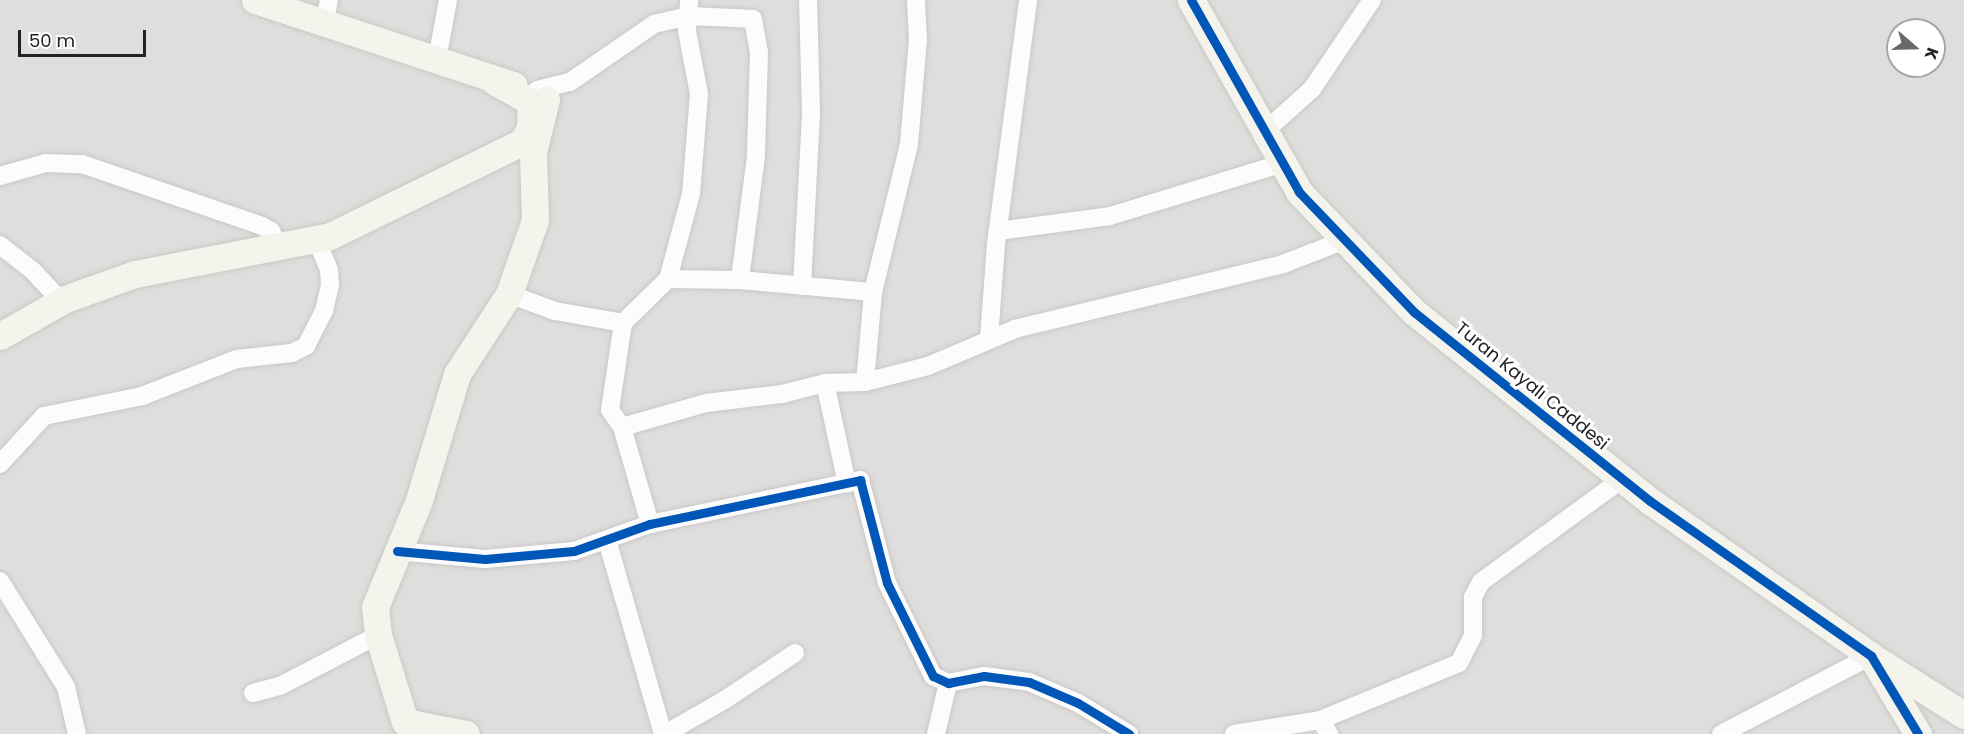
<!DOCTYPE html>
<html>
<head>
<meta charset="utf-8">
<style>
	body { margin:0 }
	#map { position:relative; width:1964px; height:734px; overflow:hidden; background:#f0eeeb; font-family:Poppins,sans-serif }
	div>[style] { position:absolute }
	.residential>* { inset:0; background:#dfdedc }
	.roads { filter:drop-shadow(0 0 2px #c9c8c7) drop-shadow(0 0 2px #c9c8c7) }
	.street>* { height:18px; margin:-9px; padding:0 9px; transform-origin:9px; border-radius:9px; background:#fdfcfc }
	.secondary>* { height:27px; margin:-13.5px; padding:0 13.5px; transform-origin:13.5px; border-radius:13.5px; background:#f4f4ed }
	.cycleway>* { height:9px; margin:-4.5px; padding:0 4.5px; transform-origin:4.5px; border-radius:4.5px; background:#0057b8 }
	span { translate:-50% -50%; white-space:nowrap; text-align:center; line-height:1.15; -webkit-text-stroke:6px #fff; paint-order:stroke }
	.street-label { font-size:18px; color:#222 }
	.north { position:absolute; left:1886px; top:18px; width:60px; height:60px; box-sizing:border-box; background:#fff; border:2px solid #a7a7a7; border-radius:50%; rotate:110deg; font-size:16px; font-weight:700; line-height:24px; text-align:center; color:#222 }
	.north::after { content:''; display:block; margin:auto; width:21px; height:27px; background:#6a6968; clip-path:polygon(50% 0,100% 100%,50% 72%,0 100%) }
	.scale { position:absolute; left:18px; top:30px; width:128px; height:27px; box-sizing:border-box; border:3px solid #222; border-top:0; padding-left:8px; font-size:18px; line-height:21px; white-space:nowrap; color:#222; -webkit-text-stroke:4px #fff; paint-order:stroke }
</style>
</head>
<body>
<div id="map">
	<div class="residential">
		<i style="clip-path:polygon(evenodd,0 0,1964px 0,1964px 734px,0 734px,0 0,1898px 30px,1934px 30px,1934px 66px,1898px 66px,1898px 30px)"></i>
	</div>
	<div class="roads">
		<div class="street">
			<i style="left:325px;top:22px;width:22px;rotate:-80deg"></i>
			<i style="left:437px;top:59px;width:60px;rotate:-79.4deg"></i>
			<i style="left:537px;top:90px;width:34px;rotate:-14deg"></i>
			<i style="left:570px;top:82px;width:102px;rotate:-34.6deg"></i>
			<i style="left:654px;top:24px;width:37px;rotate:-13deg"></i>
			<i style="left:690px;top:16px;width:63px;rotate:2.7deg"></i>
			<i style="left:753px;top:19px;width:34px;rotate:80deg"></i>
			<i style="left:759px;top:52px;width:104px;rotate:91.7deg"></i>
			<i style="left:756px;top:156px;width:125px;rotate:97.4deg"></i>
			<i style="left:1265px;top:131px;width:63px;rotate:-41.8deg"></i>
			<i style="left:1312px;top:89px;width:107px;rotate:-56deg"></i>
			<i style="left:0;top:176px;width:48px;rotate:-15.8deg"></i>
			<i style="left:46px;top:163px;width:36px;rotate:2deg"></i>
			<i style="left:82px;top:164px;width:190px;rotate:19deg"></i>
			<i style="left:262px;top:226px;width:10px;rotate:29deg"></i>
			<i style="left:271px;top:231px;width:17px;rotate:65deg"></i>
			<i style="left:998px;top:231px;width:113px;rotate:-7.6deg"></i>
			<i style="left:1110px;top:216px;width:181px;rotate:-17deg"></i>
			<i style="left:0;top:245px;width:42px;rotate:38.2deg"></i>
			<i style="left:33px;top:271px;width:41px;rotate:47deg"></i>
			<i style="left:668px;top:279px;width:72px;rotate:0.8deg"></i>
			<i style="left:740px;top:280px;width:134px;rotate:5.2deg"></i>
			<i style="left:802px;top:286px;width:173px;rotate:-87deg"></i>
			<i style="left:811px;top:113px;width:113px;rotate:-91.5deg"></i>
			<i style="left:509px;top:294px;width:49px;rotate:20.3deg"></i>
			<i style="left:555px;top:311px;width:69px;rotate:10deg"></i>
			<i style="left:623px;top:323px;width:63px;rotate:-44.4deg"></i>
			<i style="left:668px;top:279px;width:88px;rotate:-74.9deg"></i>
			<i style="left:691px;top:194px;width:100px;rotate:-85.4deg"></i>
			<i style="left:699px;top:94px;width:64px;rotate:-100.8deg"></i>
			<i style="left:687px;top:31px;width:31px;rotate:-86deg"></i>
			<i style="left:989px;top:339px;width:95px;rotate:-85.8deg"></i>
			<i style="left:996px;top:244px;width:246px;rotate:-82.5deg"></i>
			<i style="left:865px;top:382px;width:90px;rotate:-84.9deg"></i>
			<i style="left:873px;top:292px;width:152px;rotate:-76.3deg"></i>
			<i style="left:909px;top:144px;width:104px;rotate:-85.1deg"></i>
			<i style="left:918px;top:40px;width:40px;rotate:-92.9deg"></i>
			<i style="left:825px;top:383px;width:103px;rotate:77.7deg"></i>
			<i style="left:622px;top:427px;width:21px;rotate:-125deg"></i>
			<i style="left:610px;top:410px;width:88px;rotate:-81.5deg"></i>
			<i style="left:0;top:464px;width:65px;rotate:-47.5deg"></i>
			<i style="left:44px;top:416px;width:100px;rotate:-11.5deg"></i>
			<i style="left:142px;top:396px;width:102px;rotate:-21.3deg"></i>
			<i style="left:237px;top:359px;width:55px;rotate:-6.2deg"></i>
			<i style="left:292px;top:353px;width:16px;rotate:-27deg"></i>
			<i style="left:306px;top:346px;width:39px;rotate:-63deg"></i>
			<i style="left:324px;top:311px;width:27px;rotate:-77deg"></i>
			<i style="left:330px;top:285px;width:15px;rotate:-94deg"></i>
			<i style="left:329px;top:270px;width:32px;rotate:-112deg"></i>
			<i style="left:650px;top:524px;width:101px;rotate:-106.1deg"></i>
			<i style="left:622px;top:427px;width:87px;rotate:-15.9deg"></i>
			<i style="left:706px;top:403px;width:77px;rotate:-6.8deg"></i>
			<i style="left:782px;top:394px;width:44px;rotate:-14.3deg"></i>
			<i style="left:825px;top:383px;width:40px;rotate:-1.4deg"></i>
			<i style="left:865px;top:382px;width:65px;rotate:-14.3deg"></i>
			<i style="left:928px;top:366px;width:95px;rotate:-23deg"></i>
			<i style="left:1015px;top:329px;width:276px;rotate:-13.6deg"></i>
			<i style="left:1283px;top:264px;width:66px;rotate:-21.2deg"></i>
			<i style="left:607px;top:540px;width:202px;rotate:73.9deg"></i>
			<i style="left:397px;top:551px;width:88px;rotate:5.2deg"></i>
			<i style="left:485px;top:559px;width:89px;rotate:-5.1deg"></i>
			<i style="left:574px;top:551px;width:81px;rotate:-19.6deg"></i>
			<i style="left:650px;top:524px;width:215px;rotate:-11.8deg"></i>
			<i style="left:860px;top:480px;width:106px;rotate:75.3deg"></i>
			<i style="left:887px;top:583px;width:104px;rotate:63.7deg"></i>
			<i style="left:933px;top:676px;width:17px;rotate:25deg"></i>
			<i style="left:948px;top:683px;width:37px;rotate:-11deg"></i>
			<i style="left:984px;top:676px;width:45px;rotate:7.6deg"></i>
			<i style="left:1029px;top:682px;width:53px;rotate:23.2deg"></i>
			<i style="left:1078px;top:703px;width:60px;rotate:31.3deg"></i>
			<i style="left:0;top:581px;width:125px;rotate:58.1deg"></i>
			<i style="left:66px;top:687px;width:48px;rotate:76.8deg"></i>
			<i style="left:253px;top:693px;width:28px;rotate:-15deg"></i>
			<i style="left:280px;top:686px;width:110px;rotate:-27.5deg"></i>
			<i style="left:1320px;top:720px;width:150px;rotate:-22.3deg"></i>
			<i style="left:1459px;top:663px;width:30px;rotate:-63deg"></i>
			<i style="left:1473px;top:636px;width:39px;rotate:-90deg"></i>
			<i style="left:1473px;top:597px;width:17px;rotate:-62deg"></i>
			<i style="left:1481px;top:582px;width:175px;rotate:-36.1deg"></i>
			<i style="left:665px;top:734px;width:70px;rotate:-29.8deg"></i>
			<i style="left:726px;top:699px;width:83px;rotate:-33.7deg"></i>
			<i style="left:936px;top:734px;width:52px;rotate:-76.8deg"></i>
			<i style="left:1234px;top:734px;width:87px;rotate:-9.2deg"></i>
			<i style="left:1320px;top:720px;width:17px;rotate:57deg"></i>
			<i style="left:1721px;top:734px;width:169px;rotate:-27.5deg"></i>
		</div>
		<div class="secondary">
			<i style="left:255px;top:0;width:272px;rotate:18.2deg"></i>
			<i style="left:1191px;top:0;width:220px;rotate:60.6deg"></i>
			<i style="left:1299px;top:192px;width:166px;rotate:46.2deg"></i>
			<i style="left:1414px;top:312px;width:302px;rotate:38.7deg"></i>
			<i style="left:1650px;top:501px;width:270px;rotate:35deg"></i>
			<i style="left:1871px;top:656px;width:91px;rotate:58.9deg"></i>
			<i style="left:0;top:336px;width:75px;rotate:-29.6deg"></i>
			<i style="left:65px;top:299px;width:74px;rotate:-19.7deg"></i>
			<i style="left:135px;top:274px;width:199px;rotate:-11deg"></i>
			<i style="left:330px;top:236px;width:214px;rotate:-26.1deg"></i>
			<i style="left:522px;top:142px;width:16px;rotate:-60deg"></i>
			<i style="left:530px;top:128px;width:26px;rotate:-88deg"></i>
			<i style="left:531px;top:102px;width:43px;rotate:-150.4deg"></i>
			<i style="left:1877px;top:660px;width:103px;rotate:32.3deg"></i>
			<i style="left:466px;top:734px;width:62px;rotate:-168.9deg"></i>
			<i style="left:405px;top:722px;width:91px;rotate:-107.2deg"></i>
			<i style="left:378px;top:635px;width:28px;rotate:-96deg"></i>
			<i style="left:375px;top:607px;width:116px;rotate:-67.6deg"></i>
			<i style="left:419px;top:500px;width:132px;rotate:-73.2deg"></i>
			<i style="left:457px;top:374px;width:95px;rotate:-57deg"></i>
			<i style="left:509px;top:294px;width:78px;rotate:-70.6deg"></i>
			<i style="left:535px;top:220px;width:68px;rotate:-91.7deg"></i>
			<i style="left:533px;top:152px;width:54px;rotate:-76deg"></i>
		</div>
	</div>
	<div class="cycleway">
		<i style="left:1191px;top:0;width:220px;rotate:60.6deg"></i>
		<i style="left:1299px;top:192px;width:166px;rotate:46.2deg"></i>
		<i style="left:1414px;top:312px;width:302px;rotate:38.7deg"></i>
		<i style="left:1650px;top:501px;width:270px;rotate:35deg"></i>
		<i style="left:1871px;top:656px;width:91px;rotate:58.9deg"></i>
		<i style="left:397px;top:551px;width:88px;rotate:5.2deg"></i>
		<i style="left:485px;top:559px;width:89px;rotate:-5.1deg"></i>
		<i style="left:574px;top:551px;width:81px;rotate:-19.6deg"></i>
		<i style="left:650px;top:524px;width:215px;rotate:-11.8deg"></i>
		<i style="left:860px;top:480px;width:106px;rotate:75.3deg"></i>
		<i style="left:887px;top:583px;width:104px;rotate:63.7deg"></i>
		<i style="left:933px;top:676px;width:17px;rotate:25deg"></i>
		<i style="left:948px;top:683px;width:37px;rotate:-11deg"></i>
		<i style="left:984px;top:676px;width:45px;rotate:7.6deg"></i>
		<i style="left:1029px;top:682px;width:53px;rotate:23.2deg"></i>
		<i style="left:1078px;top:703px;width:60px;rotate:31.3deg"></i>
	</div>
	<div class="street-label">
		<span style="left:1532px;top:386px;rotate:39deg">Turan Kayalı Caddesi</span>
	</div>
	<div class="north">K</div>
	<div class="scale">50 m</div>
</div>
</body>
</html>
